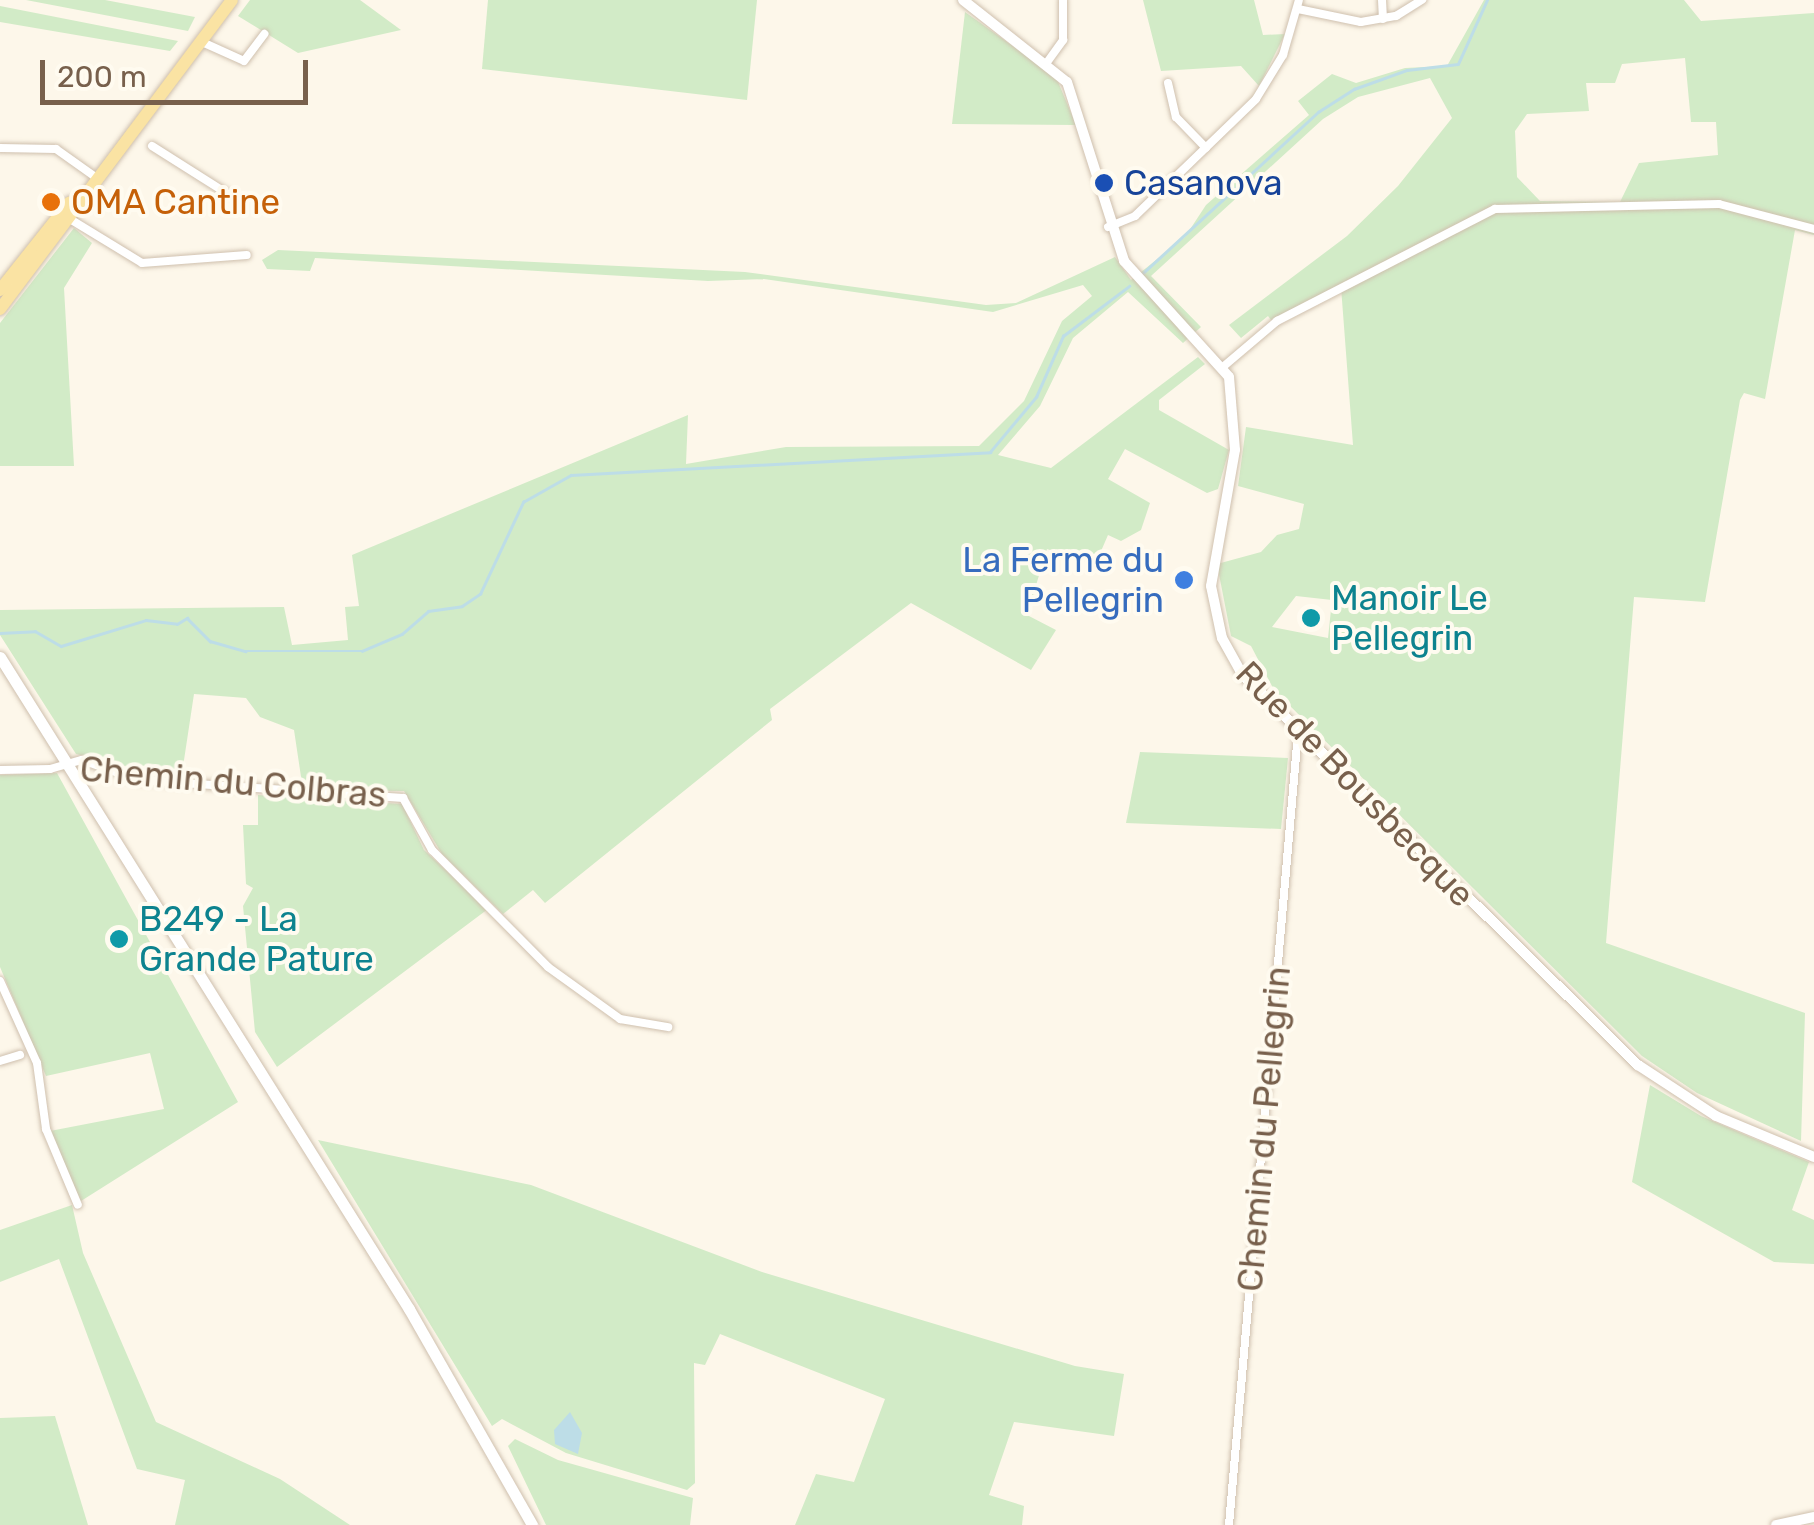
<!DOCTYPE html>
<html>
<head>
<meta charset="utf-8">
<style>
	body { margin:0 }
	#map { position:relative; width:1814px; height:1525px; overflow:hidden; background:#fdf7ea; font-family:Rubik,sans-serif }
	div>[style] { position:absolute }
	.green>* { inset:0; background:#d2ebc7 }
	.water>* { inset:0; background:#bddde7 }
	.stream>* { height:2.5px; margin:-1.25px; padding:0 1.25px; transform-origin:1.25px; border-radius:1.25px; background:#bddde7 }
	.roads { filter:drop-shadow(0 0 2px #cfc0ae) drop-shadow(0 0 2px #cfc0ae) }
	.minor>* { height:8px; margin:-4px; padding:0 4px; transform-origin:4px; border-radius:4px; background:#fff }
	.tertiary>* { height:10px; margin:-5px; padding:0 5px; transform-origin:5px; border-radius:5px; background:#fff }
	.secondary>* { height:11px; margin:-5.5px; padding:0 5.5px; transform-origin:5.5px; border-radius:5.5px; background:#fff }
	.primary>* { height:12px; margin:-6px; padding:0 6px; transform-origin:6px; border-radius:6px; background:#fae3a3 }
	.dots>* { width:28px; height:28px; translate:-50% -50%; box-sizing:border-box; border:5px solid #fffbf0; border-radius:50% }
	span { translate:-50% -50%; white-space:nowrap; text-align:center; line-height:1.15; -webkit-text-stroke:8px #fffbf0; paint-order:stroke }
	.transit-label { font-size:35px; color:#164399 }
	.left { translate:0 -50%; text-align:left }
	.food-label { font-size:35px; color:#c56008 }
	.shop-label { font-size:35px; color:#366cbe }
	.right { translate:-100% -50%; text-align:right }
	.culture-label { font-size:35px; color:#0d838f }
	.street-label { font-size:35px; color:#78604c }
	.scale { position:absolute; left:40px; top:60px; width:268px; height:45px; box-sizing:border-box; border:5px solid #78604c; border-top:0; padding-left:12px; font-size:30px; line-height:35px; white-space:nowrap; color:#78604c; -webkit-text-stroke:8px #fffbf0; paint-order:stroke }
</style>
</head>
<body>
<div id="map">
	<div class="green">
		<i style="clip-path:polygon(26px 0,105px 0,195px 17px,188px 31px)"></i>
		<i style="clip-path:polygon(250px 0,360px 0,401px 30px,298px 53px,238px 16px)"></i>
		<i style="clip-path:polygon(488px 0,757px 0,747px 100px,482px 69px)"></i>
		<i style="clip-path:polygon(1143px 0,1254px 0,1263px 35px,1285px 34px,1259px 86px,1241px 66px,1161px 71px)"></i>
		<i style="clip-path:polygon(evenodd,1484px 0,1684px 0,1701px 21px,1814px 13px,1814px 235px,1795px 230px,1765px 399px,1744px 393px,1740px 400px,1705px 602px,1634px 597px,1606px 943px,1805px 1013px,1801px 1141px,1697px 1093px,1642px 1056px,1274px 690px,1251px 646px,1231px 636px,1217px 564px,1261px 552px,1277px 535px,1299px 529px,1304px 504px,1238px 486px,1246px 427px,1353px 445px,1341px 287px,1271px 320px,1268px 316px,1241px 338px,1229px 325px,1347px 236px,1398px 186px,1452px 118px,1430px 78px,1358px 97px,1323px 119px,1151px 276px,1201px 327px,1183px 343px,1128px 292px,1073px 338px,1040px 406px,998px 455px,1051px 468px,1198px 357px,1205px 364px,1159px 400px,1159px 410px,1229px 450px,1218px 489px,1207px 493px,1125px 449px,1108px 479px,1150px 503px,1141px 530px,1121px 541px,1108px 535px,1095px 565px,1047px 549px,1027px 615px,1056px 630px,1031px 670px,911px 603px,770px 709px,772px 720px,545px 903px,533px 890px,503px 914px,442px 854px,404px 791px,303px 790px,294px 730px,260px 717px,246px 698px,194px 694px,181px 780px,76px 754px,0 635px,0 610px,284px 607px,292px 645px,348px 640px,345px 607px,359px 606px,352px 555px,688px 415px,686px 464px,786px 447px,979px 446px,1024px 401px,1062px 321px,1092px 296px,1083px 285px,993px 312px,764px 279px,708px 281px,315px 258px,310px 271px,267px 269px,262px 260px,278px 250px,745px 272px,986px 305px,1016px 303px,1115px 257px,1131px 280px,1185px 237px,1206px 205px,1309px 115px,1298px 101px,1332px 74px,1356px 83px,1405px 68px,1447px 66px,1484px 0,1685px 58px,1691px 122px,1716px 122px,1718px 155px,1639px 163px,1620px 202px,1540px 201px,1517px 177px,1515px 131px,1527px 114px,1589px 111px,1586px 83px,1615px 83px,1622px 64px,1685px 58px,1484px 0,1296px 596px,1332px 600px,1328px 638px,1272px 627px,1296px 596px)"></i>
		<i style="clip-path:polygon(0 6px,178px 41px,170px 51px,0 22px)"></i>
		<i style="clip-path:polygon(965px 12px,1056px 77px,1076px 125px,952px 124px)"></i>
		<i style="clip-path:polygon(74px 228px,92px 243px,64px 288px,74px 466px,0 466px,0 323px)"></i>
		<i style="clip-path:polygon(1140px 752px,1288px 758px,1281px 829px,1126px 823px)"></i>
		<i style="clip-path:polygon(57px 773px,238px 1102px,81px 1201px,50px 1131px,164px 1109px,150px 1053px,46px 1076px,0 967px,0 775px)"></i>
		<i style="clip-path:polygon(258px 795px,402px 804px,424px 850px,488px 909px,277px 1067px,255px 1032px,243px 906px,253px 888px,246px 884px,243px 825px,258px 825px)"></i>
		<i style="clip-path:polygon(1650px 1085px,1701px 1116px,1809px 1162px,1792px 1210px,1814px 1220px,1814px 1264px,1774px 1262px,1632px 1182px)"></i>
		<i style="clip-path:polygon(318px 1140px,531px 1185px,762px 1272px,1075px 1366px,1124px 1374px,1114px 1436px,1014px 1422px,989px 1495px,1024px 1506px,1022px 1525px,795px 1525px,816px 1474px,854px 1482px,885px 1399px,720px 1334px,705px 1365px,694px 1363px,695px 1483px,687px 1490px,566px 1453px,502px 1419px,492px 1426px)"></i>
		<i style="clip-path:polygon(72px 1205px,83px 1253px,156px 1422px,280px 1479px,350px 1525px,175px 1525px,185px 1480px,137px 1469px,59px 1259px,0 1282px,0 1230px)"></i>
		<i style="clip-path:polygon(55px 1416px,88px 1525px,0 1525px,0 1418px)"></i>
		<i style="clip-path:polygon(515px 1439px,558px 1460px,693px 1498px,690px 1525px,546px 1525px,508px 1446px)"></i>
	</div>
	<div class="water">
		<i style="clip-path:polygon(570px 1412px,582px 1433px,578px 1454px,555px 1444px,554px 1430px)"></i>
	</div>
	<div class="stream">
		<i style="left:1143px;top:273px;width:238px;rotate:-42.6deg"></i>
		<i style="left:1318px;top:112px;width:43px;rotate:-32.6deg"></i>
		<i style="left:1354px;top:89px;width:56px;rotate:-19.7deg"></i>
		<i style="left:1407px;top:70px;width:51px;rotate:-6.7deg"></i>
		<i style="left:1458px;top:64px;width:70px;rotate:-65.6deg"></i>
		<i style="left:0;top:633px;width:35px;rotate:-3deg"></i>
		<i style="left:35px;top:631px;width:30px;rotate:30deg"></i>
		<i style="left:61px;top:646px;width:89px;rotate:-17deg"></i>
		<i style="left:146px;top:620px;width:31px;rotate:7deg"></i>
		<i style="left:177px;top:624px;width:12px;rotate:-31deg"></i>
		<i style="left:187px;top:618px;width:33px;rotate:45deg"></i>
		<i style="left:210px;top:641px;width:37px;rotate:16deg"></i>
		<i style="left:246px;top:651px;width:116px"></i>
		<i style="left:362px;top:651px;width:43px;rotate:-23deg"></i>
		<i style="left:402px;top:634px;width:35px;rotate:-41deg"></i>
		<i style="left:428px;top:611px;width:34px;rotate:-8deg"></i>
		<i style="left:462px;top:606px;width:22px;rotate:-34deg"></i>
		<i style="left:480px;top:594px;width:102px;rotate:-64.9deg"></i>
		<i style="left:523px;top:502px;width:55px;rotate:-29.4deg"></i>
		<i style="left:571px;top:475px;width:420px;rotate:-3.1deg"></i>
		<i style="left:990px;top:452px;width:72px;rotate:-50.1deg"></i>
		<i style="left:1036px;top:397px;width:67px;rotate:-66.1deg"></i>
		<i style="left:1063px;top:336px;width:83px;rotate:-37.1deg"></i>
	</div>
	<div class="roads">
		<div class="minor">
			<i style="left:1382px;top:0;width:19px;rotate:87deg"></i>
			<i style="left:1298px;top:9px;width:64px;rotate:11.7deg"></i>
			<i style="left:1361px;top:22px;width:36px;rotate:-10deg"></i>
			<i style="left:1396px;top:16px;width:31px;rotate:-32deg"></i>
			<i style="left:202px;top:42px;width:46px;rotate:24.3deg"></i>
			<i style="left:244px;top:61px;width:34px;rotate:-53deg"></i>
			<i style="left:1048px;top:61px;width:26px;rotate:-54deg"></i>
			<i style="left:1063px;top:40px;width:40px;rotate:-90deg"></i>
			<i style="left:1168px;top:83px;width:35px;rotate:77deg"></i>
			<i style="left:1176px;top:117px;width:43px;rotate:45.9deg"></i>
			<i style="left:152px;top:146px;width:90px;rotate:32.3deg"></i>
			<i style="left:0;top:148px;width:56px;rotate:1deg"></i>
			<i style="left:56px;top:149px;width:50px;rotate:35.3deg"></i>
			<i style="left:65px;top:216px;width:90px;rotate:31.4deg"></i>
			<i style="left:142px;top:263px;width:105px;rotate:-4.4deg"></i>
			<i style="left:1108px;top:227px;width:29px;rotate:-22deg"></i>
			<i style="left:1135px;top:216px;width:168px;rotate:-44deg"></i>
			<i style="left:1256px;top:99px;width:52px;rotate:-58.5deg"></i>
			<i style="left:1283px;top:55px;width:57px;rotate:-73.8deg"></i>
			<i style="left:1224px;top:366px;width:70px;rotate:-40.3deg"></i>
			<i style="left:1277px;top:321px;width:245px;rotate:-27.2deg"></i>
			<i style="left:1495px;top:209px;width:224px;rotate:-1.3deg"></i>
			<i style="left:1719px;top:204px;width:98px;rotate:14.7deg"></i>
			<i style="left:0;top:770px;width:50px;rotate:-1.1deg"></i>
			<i style="left:50px;top:769px;width:33px;rotate:-16deg"></i>
			<i style="left:82px;top:760px;width:59px;rotate:19.7deg"></i>
			<i style="left:138px;top:780px;width:266px;rotate:3.9deg"></i>
			<i style="left:403px;top:798px;width:60px;rotate:60.9deg"></i>
			<i style="left:432px;top:850px;width:165px;rotate:45.2deg"></i>
			<i style="left:548px;top:967px;width:89px;rotate:35.8deg"></i>
			<i style="left:620px;top:1019px;width:49px;rotate:9.5deg"></i>
			<i style="left:0;top:981px;width:90px;rotate:65.7deg"></i>
			<i style="left:37px;top:1063px;width:67px;rotate:82.2deg"></i>
			<i style="left:46px;top:1129px;width:82px;rotate:67.2deg"></i>
			<i style="left:0;top:1061px;width:21px;rotate:-17deg"></i>
			<i style="left:1229px;top:1525px;width:795px;rotate:-85.02deg"></i>
		</div>
		<div class="tertiary">
			<i style="left:963px;top:0;width:132px;rotate:38.3deg"></i>
			<i style="left:1067px;top:82px;width:188px;rotate:72.3deg"></i>
			<i style="left:1124px;top:261px;width:156px;rotate:47.8deg"></i>
			<i style="left:1229px;top:377px;width:73px;rotate:85.3deg"></i>
			<i style="left:1235px;top:450px;width:138px;rotate:100deg"></i>
			<i style="left:1211px;top:586px;width:53px;rotate:78.1deg"></i>
			<i style="left:1222px;top:638px;width:41px;rotate:60.9deg"></i>
			<i style="left:1242px;top:674px;width:557px;rotate:44.64deg"></i>
			<i style="left:1638px;top:1065px;width:93px;rotate:33.2deg"></i>
			<i style="left:1716px;top:1116px;width:106px;rotate:22.7deg"></i>
			<i style="left:1776px;top:1525px;width:39px;rotate:-12deg"></i>
		</div>
		<div class="secondary">
			<i style="left:0;top:657px;width:770px;rotate:57.9deg"></i>
			<i style="left:409px;top:1309px;width:249px;rotate:60.3deg"></i>
		</div>
		<div class="primary">
			<i style="left:0;top:290px;width:112px;rotate:-51.5deg"></i>
			<i style="left:0;top:309px;width:386px;rotate:-53.1deg"></i>
		</div>
	</div>
	<div class="dots">
		<i style="left:1104px;top:183px;background:#1a4fb4"></i>
		<i style="left:51px;top:202px;background:#e8710a"></i>
		<i style="left:1184px;top:580px;background:#3f7fe0"></i>
		<i style="left:1311px;top:618px;background:#0f9aa8"></i>
		<i style="left:119px;top:939px;background:#0f9aa8"></i>
	</div>
	<div class="transit-label">
		<span class="left" style="left:1124px;top:183px">Casanova</span>
	</div>
	<div class="food-label">
		<span class="left" style="left:71px;top:202px">OMA Cantine</span>
	</div>
	<div class="shop-label">
		<span class="right" style="left:1164px;top:580px">La Ferme du<br>Pellegrin</span>
	</div>
	<div class="culture-label">
		<span class="left" style="left:1331px;top:618px">Manoir Le<br>Pellegrin</span>
		<span class="left" style="left:139px;top:939px">B249 - La<br>Grande Pature</span>
	</div>
	<div class="street-label">
		<span style="left:233px;top:782px;rotate:5deg">Chemin du Colbras</span>
		<span style="left:1355px;top:784px;rotate:46deg">Rue de Bousbecque</span>
		<span style="left:1264px;top:1129px;rotate:-85deg">Chemin du Pellegrin</span>
	</div>
	<div class="scale">200 m</div>
</div>
</body>
</html>
